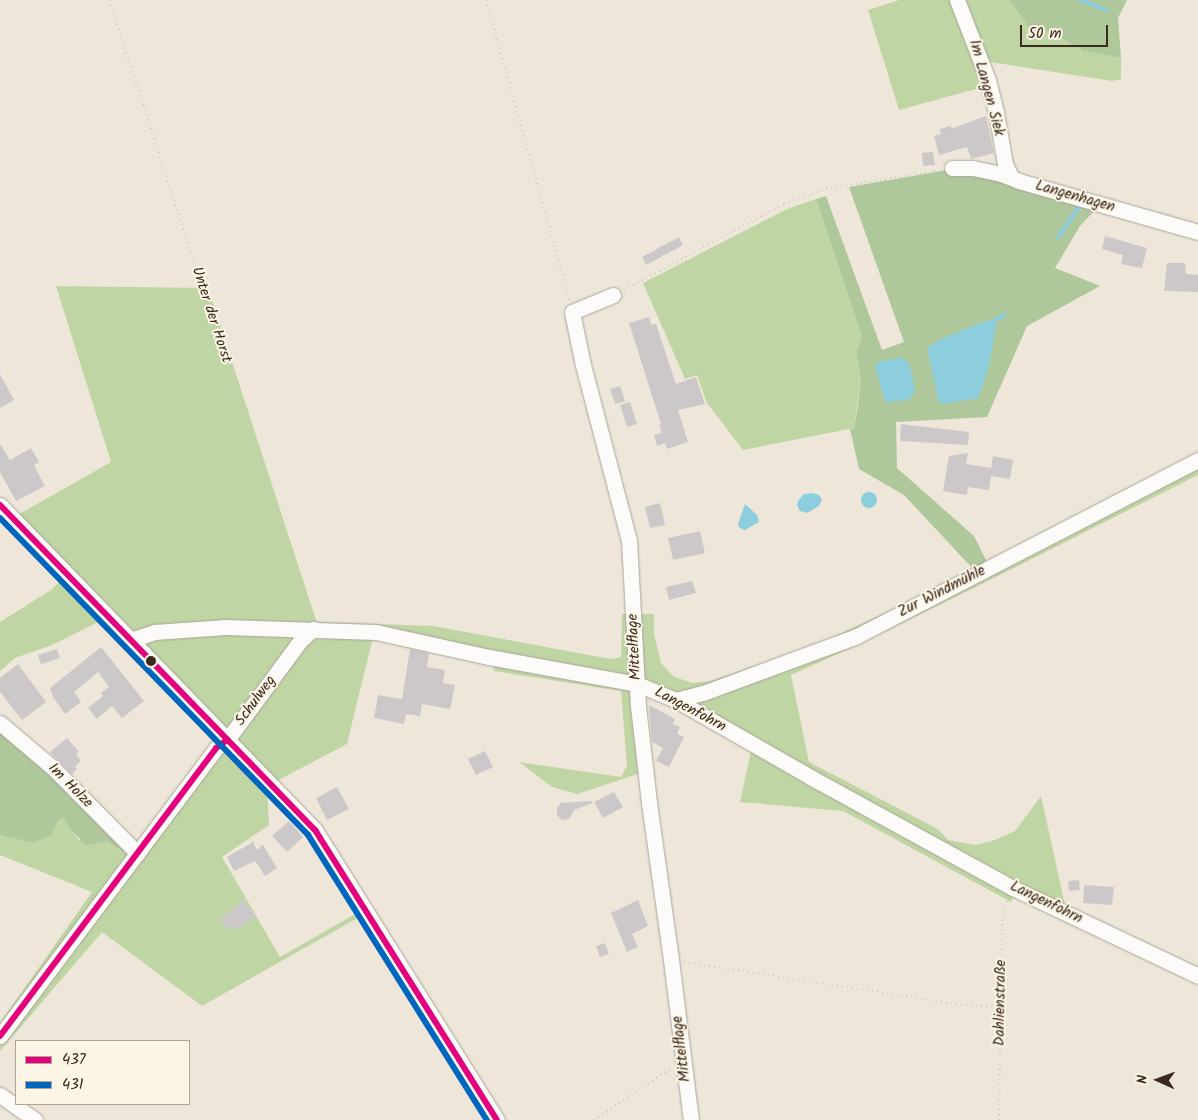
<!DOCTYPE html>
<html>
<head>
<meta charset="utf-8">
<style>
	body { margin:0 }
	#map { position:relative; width:1198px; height:1120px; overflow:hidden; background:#eee7d9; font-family:Kalam,sans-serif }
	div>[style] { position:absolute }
	.green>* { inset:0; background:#bfd6a4 }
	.forest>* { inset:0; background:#aec79b }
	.water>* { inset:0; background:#8ccede }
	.round { border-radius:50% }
	.stream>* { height:4px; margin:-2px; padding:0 2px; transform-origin:2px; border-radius:2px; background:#8ccede }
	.building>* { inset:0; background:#ccc8ca }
	.path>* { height:2px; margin-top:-1px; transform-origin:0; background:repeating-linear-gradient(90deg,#cdcac5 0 1px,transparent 0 5px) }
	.roads { filter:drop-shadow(0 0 1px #aaa49a) drop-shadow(0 0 1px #aaa49a) }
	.minor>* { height:15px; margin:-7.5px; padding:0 7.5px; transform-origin:7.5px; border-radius:7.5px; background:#fcfbf9 }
	.bus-1>* { height:6px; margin:-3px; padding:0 3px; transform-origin:3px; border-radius:3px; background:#e5007d }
	.bus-2>* { height:6px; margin:-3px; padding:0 3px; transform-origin:3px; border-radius:3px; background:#0065bd }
	.dots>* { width:14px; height:14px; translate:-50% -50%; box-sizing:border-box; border:2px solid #fcf5e5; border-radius:50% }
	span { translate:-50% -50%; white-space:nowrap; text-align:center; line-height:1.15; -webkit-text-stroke:4px #fcf5e5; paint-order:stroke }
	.street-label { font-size:15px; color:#3b2a1e }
	.legend { position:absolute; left:15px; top:1040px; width:175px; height:65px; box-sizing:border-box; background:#fcf5e5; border:1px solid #afa495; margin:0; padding:6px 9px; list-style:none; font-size:15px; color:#3b2a1e }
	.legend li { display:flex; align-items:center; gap:10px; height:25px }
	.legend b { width:25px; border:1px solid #afa495 }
	.north { position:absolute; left:1133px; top:1055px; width:50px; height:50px; -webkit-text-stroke:4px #fcf5e5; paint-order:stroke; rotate:272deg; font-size:14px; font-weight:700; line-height:20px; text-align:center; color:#3b2a1e }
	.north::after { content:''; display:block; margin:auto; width:18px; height:22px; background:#3b2a1e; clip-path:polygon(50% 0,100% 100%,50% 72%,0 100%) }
	.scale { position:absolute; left:1020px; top:25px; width:88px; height:22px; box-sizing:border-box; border:2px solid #3b2a1e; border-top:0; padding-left:6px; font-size:15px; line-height:18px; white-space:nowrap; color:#3b2a1e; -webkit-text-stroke:4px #fcf5e5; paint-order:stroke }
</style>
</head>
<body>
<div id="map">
	<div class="green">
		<i style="clip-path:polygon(899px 0,954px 0,987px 86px,899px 110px,868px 10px)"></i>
		<i style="clip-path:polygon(964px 0,1009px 0,1029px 27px,1056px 35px,1083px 51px,1121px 58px,1121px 79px,1112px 81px,990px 62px)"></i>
		<i style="clip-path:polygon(816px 199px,862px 337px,856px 352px,861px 379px,854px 428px,743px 450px,707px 403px,697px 375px,685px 379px,643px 283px,787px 209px)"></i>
		<i style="clip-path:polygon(56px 286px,208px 288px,316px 620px,319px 622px,433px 626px,611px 659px,621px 657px,622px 614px,654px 614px,654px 634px,661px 663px,674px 677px,693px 683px,710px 681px,812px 647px,1198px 466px,1198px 475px,1002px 574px,864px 642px,791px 675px,809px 762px,938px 829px,948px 840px,975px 845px,995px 840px,1015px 831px,1041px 796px,1066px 909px,1018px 886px,1011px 902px,843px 811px,740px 802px,751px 751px,651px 694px,634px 689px,641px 773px,577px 794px,552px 787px,519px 762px,621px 777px,627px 766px,621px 691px,494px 671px,493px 663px,373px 637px,347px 744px,267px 786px,269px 825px,222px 857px,280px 957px,371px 905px,502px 1120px,487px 1120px,363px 915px,202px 1006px,102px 932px,0 1051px,0 1023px,92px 892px,0 855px,0 835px,33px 843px,51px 836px,58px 821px,63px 817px,79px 840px,107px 841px,124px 851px,136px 846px,219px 735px,102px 620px,52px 645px,15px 658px,0 671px,0 622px,51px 590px,61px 580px,0 520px,0 499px,14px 517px,111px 462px)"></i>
	</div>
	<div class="forest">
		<i style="clip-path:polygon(1009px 0,1127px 0,1118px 18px,1121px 58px,1083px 51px,1056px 35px,1029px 27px)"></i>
		<i style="clip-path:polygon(953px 169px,984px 174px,1097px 208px,1080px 226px,1055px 268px,1100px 286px,1027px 326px,987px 417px,896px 422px,897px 468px,974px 536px,987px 562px,974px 570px,904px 495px,859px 469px,850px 429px,854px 428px,858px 405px,861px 379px,856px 352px,862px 337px,816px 199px,826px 196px,882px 350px,904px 342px,849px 187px)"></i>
		<i style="clip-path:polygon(0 716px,125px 834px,124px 852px,107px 841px,86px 845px,70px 829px,63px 817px,58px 821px,51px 836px,33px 843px,0 835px)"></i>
	</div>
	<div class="water">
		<i style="clip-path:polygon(989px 320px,994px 321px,996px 325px,989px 366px,978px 398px,944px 404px,939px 402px,927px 348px,941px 339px)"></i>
		<i style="clip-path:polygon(900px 358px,905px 359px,910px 366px,915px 391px,908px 400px,885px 402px,875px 365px,879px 362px)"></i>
		<i class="round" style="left:861px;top:492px;width:16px;height:16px"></i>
		<i style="clip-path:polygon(812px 493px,819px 495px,822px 500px,819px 506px,807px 513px,800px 511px,797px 505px,798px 501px,804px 494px)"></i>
		<i style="clip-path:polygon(745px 504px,757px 515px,759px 522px,745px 530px,740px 528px,738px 524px)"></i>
	</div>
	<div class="stream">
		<i style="left:1081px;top:0;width:27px;rotate:22deg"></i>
		<i style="left:1058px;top:237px;width:39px;rotate:-55deg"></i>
		<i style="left:994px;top:321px;width:12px;rotate:-31deg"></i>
	</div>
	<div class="building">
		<i style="clip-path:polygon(986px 116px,994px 153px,971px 159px,967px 147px,939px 155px,934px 136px,941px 134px,940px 129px,951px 126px,951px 129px)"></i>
		<i style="clip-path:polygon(933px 152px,935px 165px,923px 166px,922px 153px)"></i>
		<i style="clip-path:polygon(1105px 236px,1147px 248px,1142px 268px,1121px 264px,1123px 255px,1102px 249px)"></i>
		<i style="clip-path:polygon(679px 237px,683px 245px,646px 265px,642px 257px)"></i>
		<i style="clip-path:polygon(1167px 263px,1185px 263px,1186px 274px,1198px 275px,1198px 292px,1164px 291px)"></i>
		<i style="clip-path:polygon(649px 317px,651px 325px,656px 324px,676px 384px,696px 377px,705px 404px,678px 410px,688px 442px,667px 449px,665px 443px,657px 446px,654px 435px,662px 433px,659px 425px,661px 424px,629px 323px)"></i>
		<i style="clip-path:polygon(0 374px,14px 400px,0 408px)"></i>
		<i style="clip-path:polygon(620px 386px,625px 401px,615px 404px,610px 389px)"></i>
		<i style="clip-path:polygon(630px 402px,637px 424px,627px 427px,620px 405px)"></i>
		<i style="clip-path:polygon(901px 424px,969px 432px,968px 445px,900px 441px)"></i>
		<i style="clip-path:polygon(0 444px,10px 460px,31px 448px,39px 462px,34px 465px,45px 486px,16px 501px,0 472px)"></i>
		<i style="clip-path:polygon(968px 453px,966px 464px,991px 468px,993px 456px,1013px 460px,1010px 479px,991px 476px,989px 490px,968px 487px,967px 495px,943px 491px,949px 456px)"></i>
		<i style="clip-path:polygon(660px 503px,665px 525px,650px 528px,645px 507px)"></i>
		<i style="clip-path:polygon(700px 531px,705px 553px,673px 560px,668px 538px)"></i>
		<i style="clip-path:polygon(692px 581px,696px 593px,669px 600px,666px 587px)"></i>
		<i style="clip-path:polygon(101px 647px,144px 701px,122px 718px,112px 706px,97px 719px,88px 708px,103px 696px,101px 693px,109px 687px,98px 672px,74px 692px,81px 702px,65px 714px,53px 697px,50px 688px)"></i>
		<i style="clip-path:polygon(57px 649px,60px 658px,41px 664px,38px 655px)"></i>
		<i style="clip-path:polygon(410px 649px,429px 653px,427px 667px,445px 670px,443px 683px,455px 685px,450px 709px,422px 704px,420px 716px,406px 714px,404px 724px,374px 718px,378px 695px,402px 699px)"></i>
		<i style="clip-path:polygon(18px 664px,46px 702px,22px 720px,0 692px,0 678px)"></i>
		<i style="clip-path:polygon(649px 705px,675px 719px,673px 724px,680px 727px,677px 734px,684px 737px,669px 767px,656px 761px,663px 748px,652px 742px)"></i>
		<i style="clip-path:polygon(67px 738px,79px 752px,76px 754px,81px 761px,75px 766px,77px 769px,72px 774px,50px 752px)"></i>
		<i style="clip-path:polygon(485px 751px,493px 767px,476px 775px,468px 759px)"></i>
		<i style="clip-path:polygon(337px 787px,349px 809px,327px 820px,316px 798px)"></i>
		<i style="clip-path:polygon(614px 792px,623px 807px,603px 818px,594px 802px)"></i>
		<i style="clip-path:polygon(592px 801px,593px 803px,574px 810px,569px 819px,562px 820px,557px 815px,557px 808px,561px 803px)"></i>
		<i style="clip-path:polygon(289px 821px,303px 837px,287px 852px,272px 836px)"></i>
		<i style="clip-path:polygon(253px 842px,257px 850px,263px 845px,277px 868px,265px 876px,255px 861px,234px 871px,227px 857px)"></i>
		<i style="clip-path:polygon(1079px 880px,1080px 890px,1069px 891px,1068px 881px)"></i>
		<i style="clip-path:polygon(1084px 885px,1114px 887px,1112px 905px,1083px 903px)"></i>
		<i style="clip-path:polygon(244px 900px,256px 916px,237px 930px,233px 925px,228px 930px,220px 919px)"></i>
		<i style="clip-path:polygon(638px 900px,648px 926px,632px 934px,638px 947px,627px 952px,611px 913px)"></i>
		<i style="clip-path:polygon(605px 943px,609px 954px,600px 957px,596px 946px)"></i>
	</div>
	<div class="path">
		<i style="left:109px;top:0;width:648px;rotate:72.01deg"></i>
		<i style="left:486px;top:0;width:311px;rotate:74.5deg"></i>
		<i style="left:624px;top:290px;width:182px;rotate:-28.3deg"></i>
		<i style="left:784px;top:204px;width:45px;rotate:-19.7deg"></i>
		<i style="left:826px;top:189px;width:115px;rotate:-9.5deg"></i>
		<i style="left:684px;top:962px;width:280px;rotate:8.8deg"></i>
		<i style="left:961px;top:1005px;width:40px;rotate:2.9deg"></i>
		<i style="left:594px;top:1120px;width:92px;rotate:-33.9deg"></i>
		<i style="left:999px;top:1120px;width:199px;rotate:-89.1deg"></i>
		<i style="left:1002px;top:921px;width:21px;rotate:-76deg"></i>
	</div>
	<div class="roads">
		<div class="minor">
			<i style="left:957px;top:0;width:86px;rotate:68.8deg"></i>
			<i style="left:988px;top:80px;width:33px;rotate:76deg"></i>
			<i style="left:996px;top:112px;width:53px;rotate:80.2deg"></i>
			<i style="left:1005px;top:164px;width:14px;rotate:65deg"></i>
			<i style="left:952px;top:168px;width:21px"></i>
			<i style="left:973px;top:168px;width:29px;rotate:12deg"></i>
			<i style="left:1001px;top:174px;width:19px;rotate:21deg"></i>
			<i style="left:1019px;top:181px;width:186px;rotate:15.9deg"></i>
			<i style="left:613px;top:295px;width:44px;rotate:157.5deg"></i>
			<i style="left:572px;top:312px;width:54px;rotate:78.3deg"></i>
			<i style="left:583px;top:365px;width:181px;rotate:75.3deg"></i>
			<i style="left:629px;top:540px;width:166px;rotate:86.9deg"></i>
			<i style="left:638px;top:706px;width:98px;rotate:83.5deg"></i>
			<i style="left:649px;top:803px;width:159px;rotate:82deg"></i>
			<i style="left:671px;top:960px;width:161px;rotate:82.9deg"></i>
			<i style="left:0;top:505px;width:453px;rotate:45.9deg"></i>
			<i style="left:315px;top:830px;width:342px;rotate:57.9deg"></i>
			<i style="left:130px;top:640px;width:25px;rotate:-18deg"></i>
			<i style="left:154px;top:632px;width:72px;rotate:-4deg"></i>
			<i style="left:226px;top:627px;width:150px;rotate:1.9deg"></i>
			<i style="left:376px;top:632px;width:116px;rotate:12.5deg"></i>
			<i style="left:489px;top:657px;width:150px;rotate:10.3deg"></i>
			<i style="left:637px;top:684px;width:42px;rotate:22.3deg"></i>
			<i style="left:676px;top:700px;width:157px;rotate:29.8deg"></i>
			<i style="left:812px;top:778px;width:229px;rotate:28.7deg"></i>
			<i style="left:1013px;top:888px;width:205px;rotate:25.4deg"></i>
			<i style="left:676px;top:700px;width:28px;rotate:-15deg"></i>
			<i style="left:703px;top:693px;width:164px;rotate:-20.3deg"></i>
			<i style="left:857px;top:636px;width:384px;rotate:-27.3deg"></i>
			<i style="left:0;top:723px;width:70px;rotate:40.3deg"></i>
			<i style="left:53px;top:768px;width:120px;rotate:45.3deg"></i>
			<i style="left:0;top:1036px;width:360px;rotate:-53.1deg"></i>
			<i style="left:216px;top:748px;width:14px;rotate:-36deg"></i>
			<i style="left:227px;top:740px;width:123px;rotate:-53.6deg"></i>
			<i style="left:300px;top:641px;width:18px;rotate:-43deg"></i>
			<i style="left:0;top:1095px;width:43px;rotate:35.5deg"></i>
		</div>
	</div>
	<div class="bus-1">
		<i style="left:0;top:505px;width:453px;rotate:45.9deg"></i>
		<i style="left:315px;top:830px;width:342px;rotate:57.9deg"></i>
		<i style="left:0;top:1036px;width:360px;rotate:-53.1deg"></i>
		<i style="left:216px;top:748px;width:14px;rotate:-36deg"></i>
	</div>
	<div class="bus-2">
		<i style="left:0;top:518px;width:442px;rotate:45.8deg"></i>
		<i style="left:308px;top:835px;width:337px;rotate:57.9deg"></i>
	</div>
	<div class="dots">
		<i style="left:151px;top:661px;background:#3b2a1e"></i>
	</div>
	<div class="street-label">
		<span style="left:986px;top:88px;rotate:75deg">Im Langen Siek</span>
		<span style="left:1075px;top:197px;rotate:16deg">Langenhagen</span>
		<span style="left:211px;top:315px;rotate:72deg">Unter der Horst</span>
		<span style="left:942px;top:592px;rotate:-27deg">Zur Windmühle</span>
		<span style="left:635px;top:647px;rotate:-93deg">Mittelflage</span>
		<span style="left:256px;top:701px;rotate:-54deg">Schulweg</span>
		<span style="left:690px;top:710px;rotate:28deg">Langenfohrn</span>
		<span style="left:70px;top:786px;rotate:45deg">Im Holze</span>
		<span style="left:1046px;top:903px;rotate:26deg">Langenfohrn</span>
		<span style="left:1001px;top:1003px;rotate:-89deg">Dahlienstraße</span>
		<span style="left:682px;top:1049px;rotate:-97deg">Mittelflage</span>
	</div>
	<ul class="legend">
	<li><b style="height:6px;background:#e5007d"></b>437</li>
	<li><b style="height:6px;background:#0065bd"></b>431</li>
	</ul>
	<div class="north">N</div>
	<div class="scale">50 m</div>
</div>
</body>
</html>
